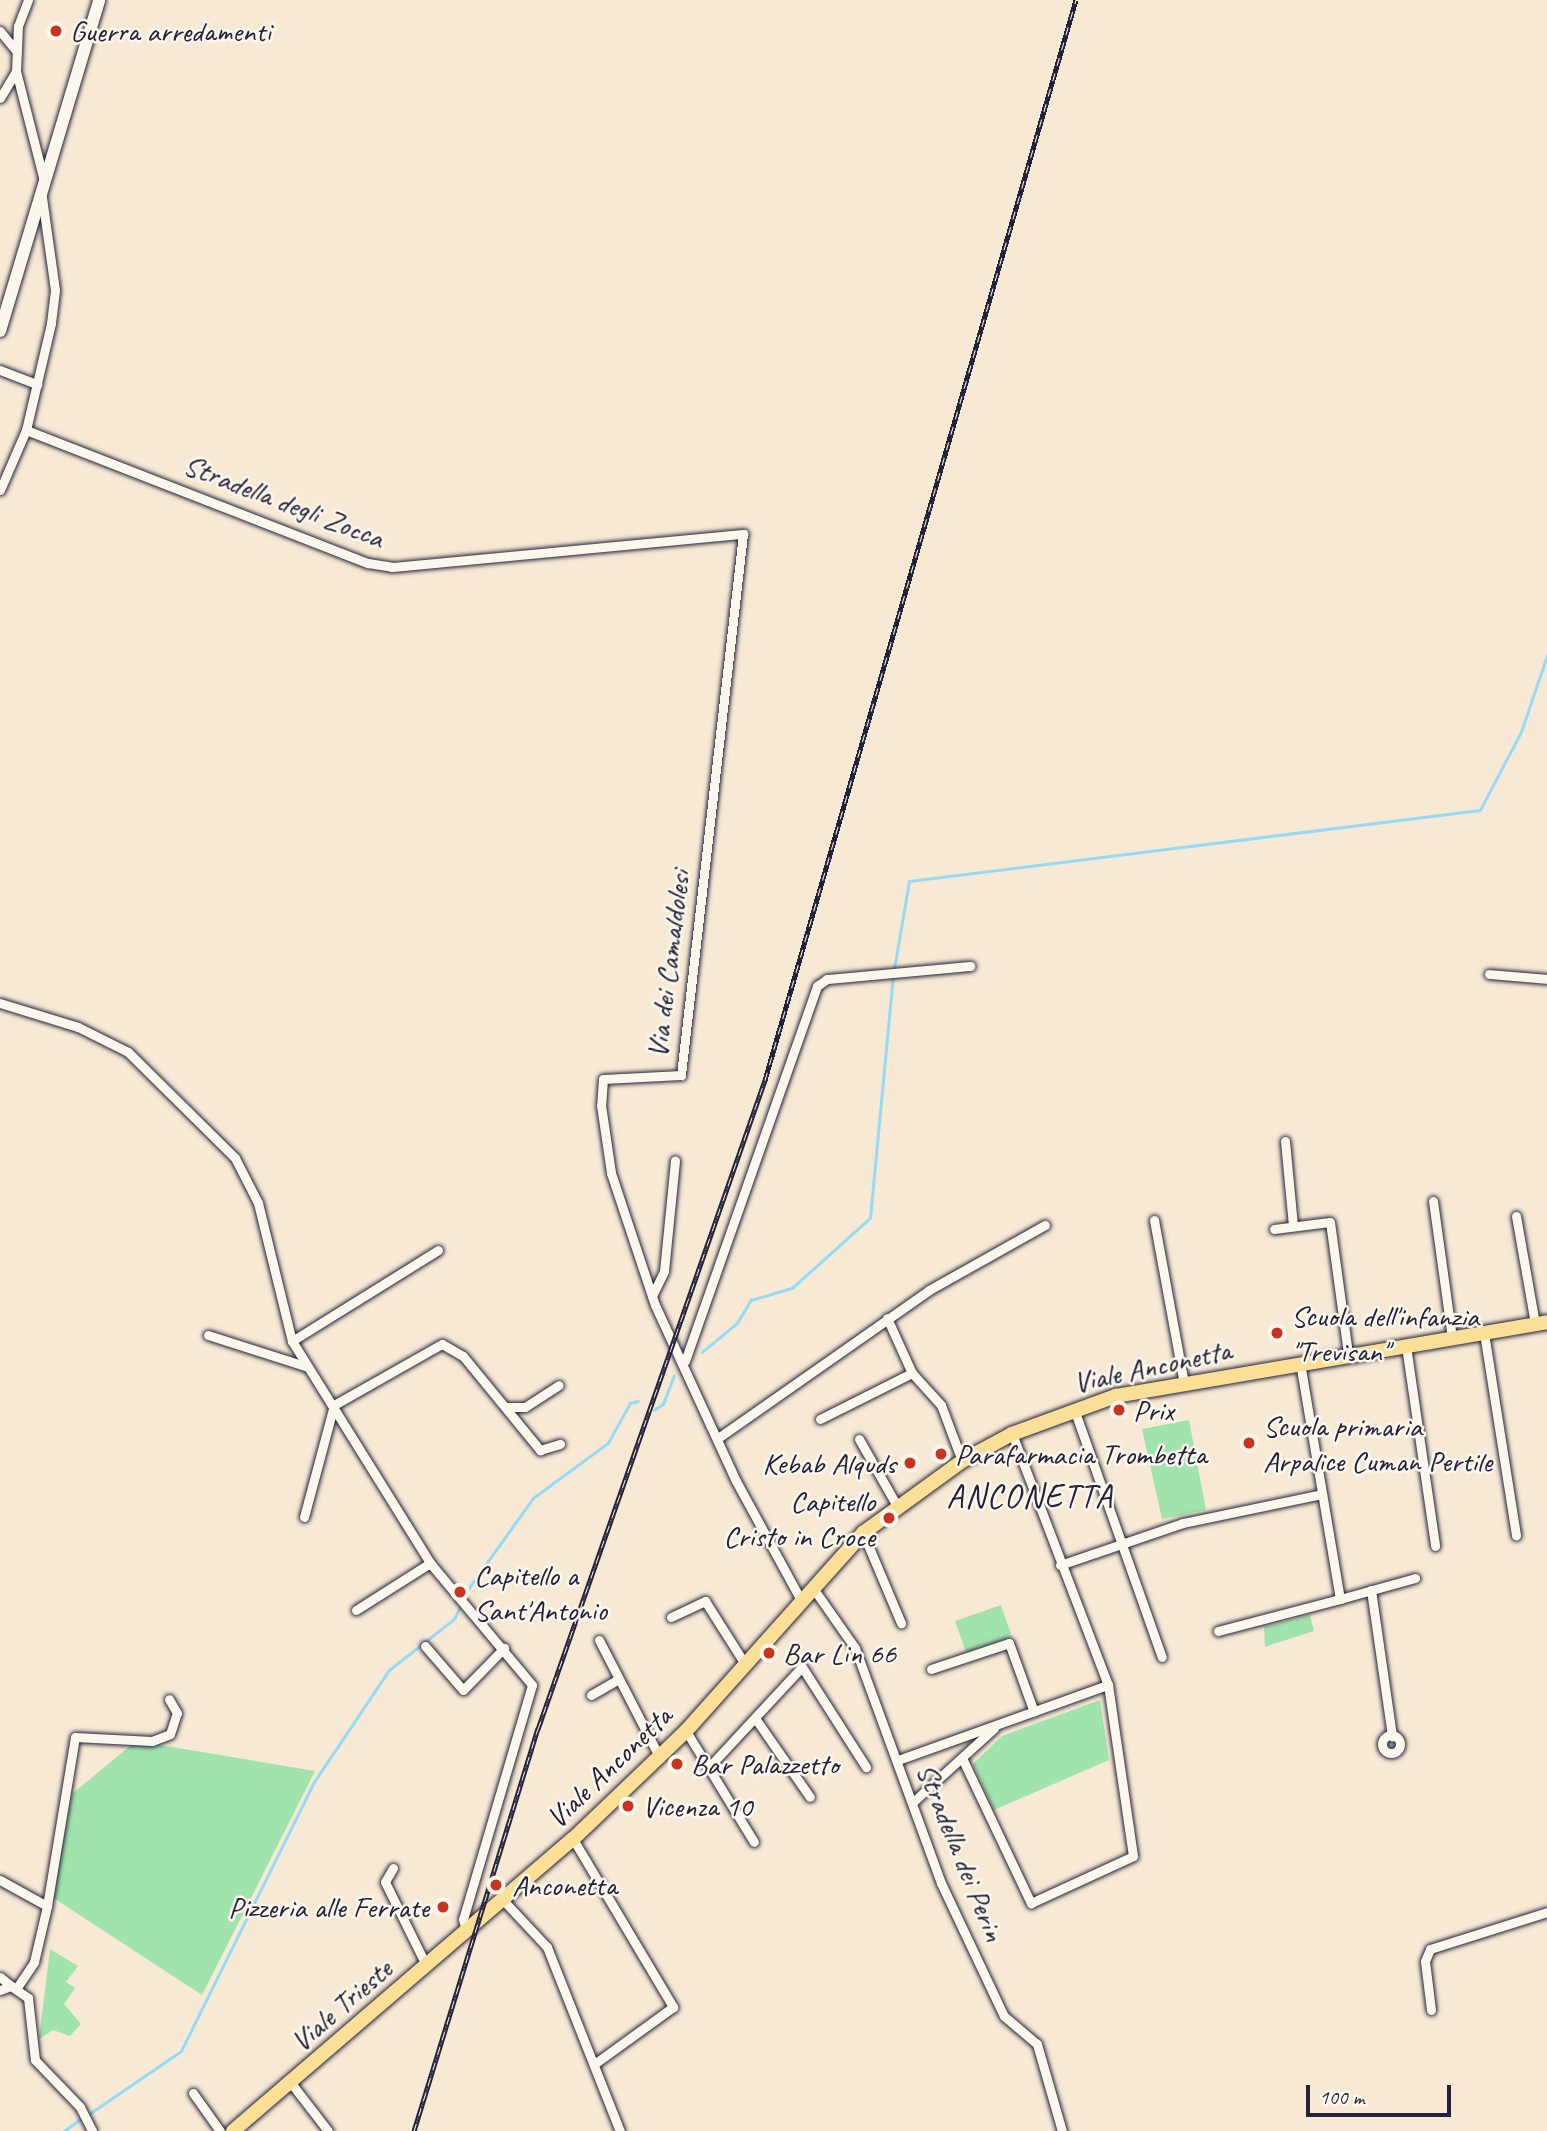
<!DOCTYPE html>
<html>
<head>
<meta charset="utf-8">
<style>
	body { margin:0 }
	#map { position:relative; width:1547px; height:2131px; overflow:hidden; background:#f8e9d5; font-family:Caveat,sans-serif }
	div>[style] { position:absolute }
	.green>* { inset:0; background:#a1e3ad }
	.stream>* { height:2.5px; margin:-1.25px; padding:0 1.25px; transform-origin:1.25px; border-radius:1.25px; background:#95dbf7 }
	.roads { filter:drop-shadow(0 0 2px #22223b) drop-shadow(0 0 2px #22223b) }
	.minor>* { height:9px; margin:-4.5px; padding:0 4.5px; transform-origin:4.5px; border-radius:4.5px; background:#fbf7ec }
	.minor>.ring { margin:-4.5px; padding:0; box-sizing:content-box; background:none; border:9px solid #fbf7ec; border-radius:50% }
	.tertiary>* { height:12px; margin:-6px; padding:0 6px; transform-origin:6px; border-radius:6px; background:#fbf7ec }
	.primary>* { height:14px; margin:-7px; padding:0 7px; transform-origin:7px; border-radius:7px; background:#fbdf96 }
	.rail>* { height:5px; margin-top:-2.5px; transform-origin:0; background:repeating-linear-gradient(90deg,#fbf7ec 0 8px,#22223b 0 16px); box-sizing:border-box; border-block:2px solid #22223b }
	.dots>* { width:19px; height:19px; translate:-50% -50%; box-sizing:border-box; border:4px solid #fbf7ec; border-radius:50% }
	span { translate:-50% -50%; white-space:nowrap; text-align:center; line-height:1.15; -webkit-text-stroke:5px #fbf7ec; paint-order:stroke }
	.poi-label { font-size:30px; color:#22223b }
	.left { translate:0 -50%; text-align:left }
	.right { translate:-100% -50%; text-align:right }
	.street-label { font-size:30px; color:#22223b }
	.quarter-label { font-size:33px; color:#22223b; letter-spacing:2px }
	.scale { position:absolute; left:1306px; top:2085px; width:145px; height:32px; box-sizing:border-box; border:4px solid #22223b; border-top:0; padding-left:9px; font-size:21px; line-height:24px; white-space:nowrap; color:#22223b; -webkit-text-stroke:5px #fbf7ec; paint-order:stroke }
</style>
</head>
<body>
<div id="map">
	<div class="green">
		<i style="clip-path:polygon(1189px 1420px,1206px 1510px,1162px 1519px,1142px 1429px)"></i>
		<i style="clip-path:polygon(1001px 1605px,1012px 1637px,966px 1652px,955px 1621px)"></i>
		<i style="clip-path:polygon(1310px 1615px,1314px 1631px,1265px 1647px,1264px 1627px)"></i>
		<i style="clip-path:polygon(1100px 1700px,1109px 1760px,994px 1810px,973px 1764px,1002px 1736px)"></i>
		<i style="clip-path:polygon(136px 1741px,315px 1771px,202px 1995px,52px 1897px,72px 1794px)"></i>
		<i style="clip-path:polygon(50px 1949px,78px 1966px,66px 1982px,75px 1988px,64px 2004px,81px 2024px,70px 2036px,53px 2030px,39px 2039px)"></i>
	</div>
	<div class="stream">
		<i style="left:894px;top:969px;width:89px;rotate:-80.3deg"></i>
		<i style="left:909px;top:881px;width:575px;rotate:-7.09deg"></i>
		<i style="left:1480px;top:810px;width:88px;rotate:-62.3deg"></i>
		<i style="left:1521px;top:732px;width:81px;rotate:-71.3deg"></i>
		<i style="left:702px;top:1352px;width:45px;rotate:-39.6deg"></i>
		<i style="left:737px;top:1323px;width:27px;rotate:-59deg"></i>
		<i style="left:751px;top:1300px;width:43px;rotate:-16.3deg"></i>
		<i style="left:792px;top:1288px;width:105px;rotate:-41.9deg"></i>
		<i style="left:870px;top:1218px;width:243px;rotate:-84.6deg"></i>
		<i style="left:654px;top:1410px;width:11px;rotate:-34deg"></i>
		<i style="left:663px;top:1404px;width:30px;rotate:-69deg"></i>
		<i style="left:466px;top:1592px;width:115px;rotate:-54.5deg"></i>
		<i style="left:533px;top:1498px;width:93px;rotate:-36.3deg"></i>
		<i style="left:608px;top:1443px;width:46px;rotate:-61.2deg"></i>
		<i style="left:630px;top:1403px;width:8px;rotate:-14deg"></i>
		<i style="left:89px;top:2114px;width:112px;rotate:-34.4deg"></i>
		<i style="left:181px;top:2051px;width:300px;rotate:-63.7deg"></i>
		<i style="left:314px;top:1782px;width:135px;rotate:-56.2deg"></i>
		<i style="left:389px;top:1670px;width:83px;rotate:-38.1deg"></i>
		<i style="left:454px;top:1619px;width:13px;rotate:-63deg"></i>
		<i style="left:64px;top:2131px;width:22px;rotate:-36deg"></i>
	</div>
	<div class="roads">
		<div class="minor">
			<i style="left:0;top:31px;width:27px;rotate:51deg"></i>
			<i style="left:16px;top:71px;width:114px;rotate:75.7deg"></i>
			<i style="left:0;top:98px;width:31px;rotate:-59deg"></i>
			<i style="left:16px;top:71px;width:45px;rotate:-87.5deg"></i>
			<i style="left:18px;top:26px;width:28px;rotate:-69deg"></i>
			<i style="left:0;top:370px;width:40px;rotate:21deg"></i>
			<i style="left:26px;top:430px;width:367px;rotate:21.3deg"></i>
			<i style="left:368px;top:563px;width:24px;rotate:9deg"></i>
			<i style="left:392px;top:567px;width:353px;rotate:-5.4deg"></i>
			<i style="left:743px;top:534px;width:545px;rotate:96.54deg"></i>
			<i style="left:681px;top:1075px;width:78px;rotate:177.1deg"></i>
			<i style="left:603px;top:1079px;width:26px;rotate:94deg"></i>
			<i style="left:601px;top:1105px;width:69px;rotate:81.6deg"></i>
			<i style="left:611px;top:1173px;width:139px;rotate:71.6deg"></i>
			<i style="left:655px;top:1305px;width:194px;rotate:65.3deg"></i>
			<i style="left:736px;top:1481px;width:136px;rotate:61.4deg"></i>
			<i style="left:0;top:490px;width:65px;rotate:-66.6deg"></i>
			<i style="left:26px;top:430px;width:110px;rotate:-76.8deg"></i>
			<i style="left:51px;top:323px;width:33px;rotate:-83deg"></i>
			<i style="left:55px;top:290px;width:94px;rotate:-98deg"></i>
			<i style="left:1489px;top:974px;width:58px;rotate:4.9deg"></i>
			<i style="left:0;top:1003px;width:82px;rotate:17.1deg"></i>
			<i style="left:78px;top:1027px;width:56px;rotate:26.6deg"></i>
			<i style="left:128px;top:1052px;width:151px;rotate:44.7deg"></i>
			<i style="left:235px;top:1158px;width:51px;rotate:62.9deg"></i>
			<i style="left:258px;top:1203px;width:142px;rotate:76.2deg"></i>
			<i style="left:292px;top:1341px;width:261px;rotate:58.1deg"></i>
			<i style="left:430px;top:1563px;width:159px;rotate:50.1deg"></i>
			<i style="left:532px;top:1685px;width:244px;rotate:106.4deg"></i>
			<i style="left:463px;top:1919px;width:12px;rotate:76deg"></i>
			<i style="left:1285px;top:1141px;width:85px;rotate:84.6deg"></i>
			<i style="left:1433px;top:1201px;width:138px;rotate:82.1deg"></i>
			<i style="left:1516px;top:1216px;width:110px;rotate:80deg"></i>
			<i style="left:1154px;top:1220px;width:167px;rotate:79.6deg"></i>
			<i style="left:1274px;top:1229px;width:56px;rotate:-7.1deg"></i>
			<i style="left:1330px;top:1222px;width:133px;rotate:82.2deg"></i>
			<i style="left:652px;top:1296px;width:28px;rotate:-64deg"></i>
			<i style="left:664px;top:1271px;width:111px;rotate:-84.3deg"></i>
			<i style="left:887px;top:1318px;width:60px;rotate:65.6deg"></i>
			<i style="left:1484px;top:1333px;width:205px;rotate:81deg"></i>
			<i style="left:208px;top:1335px;width:105px;rotate:17.7deg"></i>
			<i style="left:292px;top:1341px;width:172px;rotate:-31.9deg"></i>
			<i style="left:1406px;top:1346px;width:202px;rotate:81.7deg"></i>
			<i style="left:685px;top:1361px;width:398px;rotate:-70.6deg"></i>
			<i style="left:817px;top:986px;width:12px;rotate:-35deg"></i>
			<i style="left:827px;top:979px;width:144px;rotate:-5.2deg"></i>
			<i style="left:506px;top:1407px;width:19px"></i>
			<i style="left:525px;top:1407px;width:40px;rotate:-32.9deg"></i>
			<i style="left:1074px;top:1409px;width:263px;rotate:70.5deg"></i>
			<i style="left:820px;top:1419px;width:103px;rotate:-26.6deg"></i>
			<i style="left:912px;top:1373px;width:43px;rotate:47.8deg"></i>
			<i style="left:941px;top:1405px;width:60px;rotate:69.4deg"></i>
			<i style="left:718px;top:1438px;width:258px;rotate:-35deg"></i>
			<i style="left:929px;top:1290px;width:133px;rotate:-29.3deg"></i>
			<i style="left:859px;top:1439px;width:75px;rotate:60.4deg"></i>
			<i style="left:304px;top:1517px;width:116px;rotate:-75deg"></i>
			<i style="left:334px;top:1405px;width:124px;rotate:-29.5deg"></i>
			<i style="left:442px;top:1344px;width:24px;rotate:30deg"></i>
			<i style="left:463px;top:1356px;width:122px;rotate:50.7deg"></i>
			<i style="left:540px;top:1450px;width:21px;rotate:-17deg"></i>
			<i style="left:863px;top:1533px;width:98px;rotate:67.1deg"></i>
			<i style="left:1060px;top:1565px;width:130px;rotate:-18.9deg"></i>
			<i style="left:1183px;top:1523px;width:142px;rotate:-11.8deg"></i>
			<i style="left:813px;top:1588px;width:73px;rotate:55deg"></i>
			<i style="left:855px;top:1648px;width:250px;rotate:69.9deg"></i>
			<i style="left:941px;top:1883px;width:147px;rotate:64.7deg"></i>
			<i style="left:1004px;top:2016px;width:43px;rotate:40.3deg"></i>
			<i style="left:1037px;top:2044px;width:91px;rotate:74deg"></i>
			<i style="left:1371px;top:1590px;width:148px;rotate:81.8deg"></i>
			<i style="left:1340px;top:1599px;width:78px;rotate:-15.6deg"></i>
			<i style="left:356px;top:1610px;width:88px;rotate:-32.4deg"></i>
			<i style="left:671px;top:1617px;width:38px;rotate:-25deg"></i>
			<i style="left:705px;top:1601px;width:75px;rotate:57.6deg"></i>
			<i style="left:1218px;top:1631px;width:126px;rotate:-14.7deg"></i>
			<i style="left:1340px;top:1599px;width:240px;rotate:-99.6deg"></i>
			<i style="left:599px;top:1640px;width:133px;rotate:62.7deg"></i>
			<i style="left:425px;top:1646px;width:58px;rotate:49.2deg"></i>
			<i style="left:463px;top:1690px;width:59px;rotate:-45.7deg"></i>
			<i style="left:931px;top:1669px;width:82px;rotate:-18.4deg"></i>
			<i style="left:1009px;top:1643px;width:73px;rotate:70.1deg"></i>
			<i style="left:591px;top:1695px;width:32px;rotate:-30deg"></i>
			<i style="left:755px;top:1718px;width:96px;rotate:55.2deg"></i>
			<i style="left:686px;top:1731px;width:130px;rotate:58.5deg"></i>
			<i class="ring" style="left:1382px;top:1735px;width:9px;height:9px"></i>
			<i style="left:962px;top:1758px;width:161px;rotate:64.6deg"></i>
			<i style="left:1031px;top:1903px;width:112px;rotate:-24.7deg"></i>
			<i style="left:1133px;top:1856px;width:173px;rotate:-98.3deg"></i>
			<i style="left:1108px;top:1685px;width:269px;rotate:-110.9deg"></i>
			<i style="left:898px;top:1760px;width:223px;rotate:-19.7deg"></i>
			<i style="left:708px;top:1768px;width:138px;rotate:-47.1deg"></i>
			<i style="left:802px;top:1667px;width:119px;rotate:57.4deg"></i>
			<i style="left:913px;top:1802px;width:110px;rotate:-42.4deg"></i>
			<i style="left:573px;top:1839px;width:196px;rotate:59.2deg"></i>
			<i style="left:673px;top:2007px;width:94px;rotate:144.1deg"></i>
			<i style="left:393px;top:1868px;width:16px;rotate:120deg"></i>
			<i style="left:385px;top:1882px;width:93px;rotate:63.7deg"></i>
			<i style="left:0;top:1880px;width:54px;rotate:29deg"></i>
			<i style="left:503px;top:1900px;width:64px;rotate:46.9deg"></i>
			<i style="left:547px;top:1947px;width:198px;rotate:68.4deg"></i>
			<i style="left:0;top:1977px;width:14px;rotate:39deg"></i>
			<i style="left:16px;top:1989px;width:32px;rotate:-56deg"></i>
			<i style="left:34px;top:1962px;width:57px;rotate:-76.9deg"></i>
			<i style="left:47px;top:1906px;width:171px;rotate:-80.6deg"></i>
			<i style="left:75px;top:1737px;width:77px;rotate:3deg"></i>
			<i style="left:152px;top:1741px;width:19px;rotate:-21deg"></i>
			<i style="left:170px;top:1734px;width:22px;rotate:-72deg"></i>
			<i style="left:177px;top:1713px;width:16px;rotate:-120deg"></i>
			<i style="left:0;top:1990px;width:12px;rotate:-20deg"></i>
			<i style="left:11px;top:1986px;width:21px;rotate:35deg"></i>
			<i style="left:28px;top:1998px;width:62px;rotate:83.6deg"></i>
			<i style="left:35px;top:2060px;width:65px;rotate:46.2deg"></i>
			<i style="left:80px;top:2107px;width:27px;rotate:63deg"></i>
			<i style="left:1431px;top:2010px;width:49px;rotate:-97deg"></i>
			<i style="left:1425px;top:1961px;width:13px;rotate:-67deg"></i>
			<i style="left:1430px;top:1949px;width:123px;rotate:-17.5deg"></i>
			<i style="left:291px;top:2083px;width:61px;rotate:52.4deg"></i>
			<i style="left:193px;top:2093px;width:47px;rotate:54.6deg"></i>
		</div>
		<div class="tertiary">
			<i style="left:0;top:331px;width:345px;rotate:-73.3deg"></i>
		</div>
		<div class="primary">
			<i style="left:233px;top:2131px;width:448px;rotate:-40.7deg"></i>
			<i style="left:573px;top:1839px;width:156px;rotate:-43.7deg"></i>
			<i style="left:686px;top:1731px;width:266px;rotate:-48.2deg"></i>
			<i style="left:863px;top:1533px;width:122px;rotate:-36deg"></i>
			<i style="left:962px;top:1461px;width:57px;rotate:-28.4deg"></i>
			<i style="left:1012px;top:1434px;width:111px;rotate:-20.1deg"></i>
			<i style="left:1116px;top:1396px;width:437px;rotate:-9.7deg"></i>
		</div>
	</div>
	<div class="rail">
		<i style="left:414px;top:2131px;width:421px;rotate:-72.9deg"></i>
		<i style="left:538px;top:1729px;width:688px;rotate:-70.72deg"></i>
		<i style="left:765px;top:1080px;width:1124px;rotate:-73.94deg"></i>
	</div>
	<div class="dots">
		<i style="left:56px;top:31px;background:#c8321e"></i>
		<i style="left:1277px;top:1333px;background:#c8321e"></i>
		<i style="left:1119px;top:1410px;background:#c8321e"></i>
		<i style="left:1249px;top:1443px;background:#c8321e"></i>
		<i style="left:941px;top:1454px;background:#c8321e"></i>
		<i style="left:910px;top:1463px;background:#c8321e"></i>
		<i style="left:889px;top:1518px;background:#c8321e"></i>
		<i style="left:460px;top:1592px;background:#c8321e"></i>
		<i style="left:769px;top:1653px;background:#c8321e"></i>
		<i style="left:677px;top:1764px;background:#c8321e"></i>
		<i style="left:628px;top:1806px;background:#c8321e"></i>
		<i style="left:496px;top:1885px;background:#c8321e"></i>
		<i style="left:443px;top:1907px;background:#c8321e"></i>
	</div>
	<div class="poi-label">
		<span class="left" style="left:70px;top:31px">Guerra arredamenti</span>
		<span class="left" style="left:1291px;top:1333px">Scuola dell'infanzia<br>"Trevisan"</span>
		<span class="left" style="left:1133px;top:1410px">Prix</span>
		<span class="left" style="left:1263px;top:1443px">Scuola primaria<br>Arpalice Cuman Pertile</span>
		<span class="left" style="left:955px;top:1454px">Parafarmacia Trombetta</span>
		<span class="right" style="left:896px;top:1463px">Kebab Alquds</span>
		<span class="right" style="left:875px;top:1518px">Capitello<br>Cristo in Croce</span>
		<span class="left" style="left:474px;top:1592px">Capitello a<br>Sant'Antonio</span>
		<span class="left" style="left:783px;top:1653px">Bar Lin 66</span>
		<span class="left" style="left:691px;top:1764px">Bar Palazzetto</span>
		<span class="left" style="left:642px;top:1806px">Vicenza 10</span>
		<span class="left" style="left:512px;top:1885px">Anconetta</span>
		<span class="right" style="left:429px;top:1907px">Pizzeria alle Ferrate</span>
	</div>
	<div class="street-label">
		<span style="left:284px;top:501px;rotate:21deg">Stradella degli Zocca</span>
		<span style="left:668px;top:964px;rotate:-83deg">Via dei Camaldolesi</span>
		<span style="left:1152px;top:1366px;rotate:-12deg">Viale Anconetta</span>
		<span style="left:609px;top:1767px;rotate:-44deg">Viale Anconetta</span>
		<span style="left:961px;top:1852px;rotate:68deg">Stradella dei Perin</span>
		<span style="left:341px;top:2005px;rotate:-41deg">Viale Trieste</span>
	</div>
	<div class="quarter-label">
		<span style="left:1030px;top:1497px">ANCONETTA</span>
	</div>
	<div class="scale">100 m</div>
</div>
</body>
</html>
